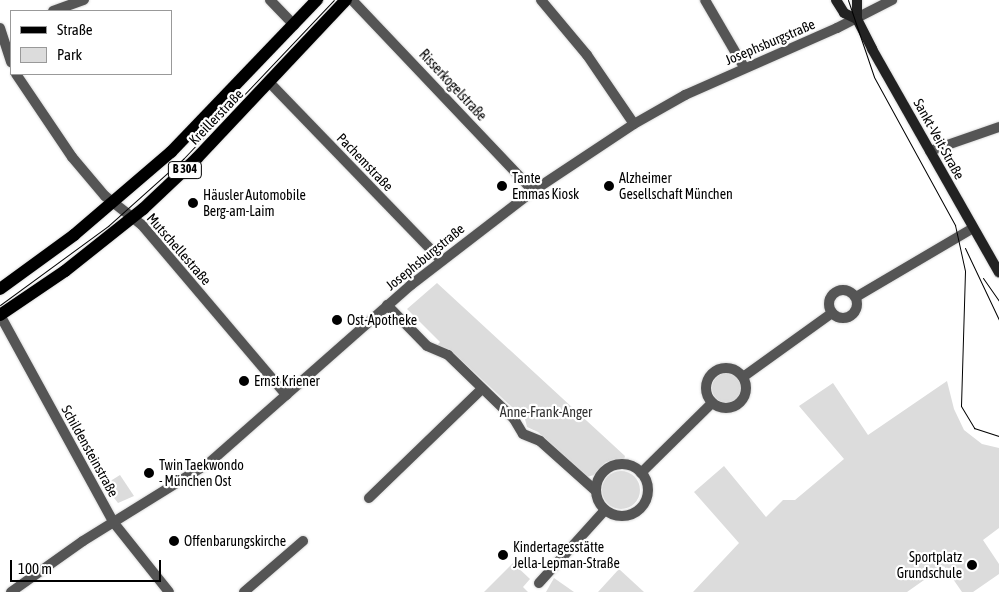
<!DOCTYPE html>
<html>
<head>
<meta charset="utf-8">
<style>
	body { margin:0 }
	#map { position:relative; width:999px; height:592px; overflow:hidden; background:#fff; font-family:"Asap Condensed",sans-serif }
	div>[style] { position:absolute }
	.green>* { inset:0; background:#dcdcdc }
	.round { border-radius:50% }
	.roads { filter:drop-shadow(0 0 1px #dbdbdb) drop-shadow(0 0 1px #dbdbdb) }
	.street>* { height:10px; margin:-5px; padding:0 5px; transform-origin:5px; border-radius:5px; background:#555 }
	.street>.ring { margin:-5px; padding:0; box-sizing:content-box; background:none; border:10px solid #555; border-radius:50% }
	.secondary>* { height:10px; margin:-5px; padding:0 5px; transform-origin:5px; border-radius:5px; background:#222 }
	.primary>* { height:12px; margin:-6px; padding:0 6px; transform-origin:6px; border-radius:6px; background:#000 }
	.tram>* { height:1px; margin:-0.5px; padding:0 0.5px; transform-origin:0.5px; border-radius:0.5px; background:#000 }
	.dots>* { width:14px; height:14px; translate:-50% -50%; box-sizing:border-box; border:2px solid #fff; border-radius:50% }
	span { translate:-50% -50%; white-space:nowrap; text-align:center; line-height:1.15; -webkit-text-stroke:4.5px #fff; paint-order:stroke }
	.shield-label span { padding:1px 4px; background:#fff; border:1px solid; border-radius:4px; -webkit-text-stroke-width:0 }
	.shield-label { font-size:12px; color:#000; font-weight:700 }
	.street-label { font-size:14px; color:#000 }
	.poi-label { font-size:14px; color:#000 }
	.left { translate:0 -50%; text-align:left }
	.right { translate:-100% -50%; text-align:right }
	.park-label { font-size:14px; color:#333 }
	.legend { position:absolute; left:10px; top:10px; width:162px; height:65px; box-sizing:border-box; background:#fff; border:1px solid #999; margin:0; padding:6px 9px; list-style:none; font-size:15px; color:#000 }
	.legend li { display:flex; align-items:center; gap:10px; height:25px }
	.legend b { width:25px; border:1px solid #999 }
	.scale { position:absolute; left:10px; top:560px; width:151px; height:22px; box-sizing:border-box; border:2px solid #000; border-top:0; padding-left:6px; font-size:15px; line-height:18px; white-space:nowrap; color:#000; -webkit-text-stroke:4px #fff; paint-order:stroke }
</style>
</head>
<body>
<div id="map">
	<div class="green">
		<i style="clip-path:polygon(437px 283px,625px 456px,624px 460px,606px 462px,594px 475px,587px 477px,538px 432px,527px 427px,525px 419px,450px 350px,435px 348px,440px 342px,407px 309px)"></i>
		<i class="round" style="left:712px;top:373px;width:30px;height:30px"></i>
		<i style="clip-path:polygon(947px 381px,954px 409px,964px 430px,982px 444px,999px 448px,999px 528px,983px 540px,999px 564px,999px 574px,973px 592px,962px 592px,944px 566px,907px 592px,693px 592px,739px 543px,694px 492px,724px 466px,766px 517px,783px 500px,795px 500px,844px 459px,799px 406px,833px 383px,868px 435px)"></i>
		<i class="round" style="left:602px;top:471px;width:38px;height:38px"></i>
		<i style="clip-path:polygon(120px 475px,134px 496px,118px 503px,104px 485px)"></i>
		<i style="clip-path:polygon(513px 563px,530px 579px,523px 587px,528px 592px,484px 592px)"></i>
		<i style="clip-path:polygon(619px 569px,644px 592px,598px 592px)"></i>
		<i style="clip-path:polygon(554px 578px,574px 592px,546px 592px)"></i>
	</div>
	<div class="roads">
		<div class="street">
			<i style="left:270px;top:0;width:35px;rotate:46deg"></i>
			<i style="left:352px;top:0;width:263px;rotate:46.5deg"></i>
			<i style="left:541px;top:0;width:72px;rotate:50.1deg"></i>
			<i style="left:587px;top:55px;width:83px;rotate:55.7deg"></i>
			<i style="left:705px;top:0;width:78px;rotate:59.8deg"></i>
			<i style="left:53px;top:11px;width:33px;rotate:-20deg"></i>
			<i style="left:0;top:28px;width:36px;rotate:72deg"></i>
			<i style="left:16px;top:74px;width:100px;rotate:56deg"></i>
			<i style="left:72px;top:157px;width:51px;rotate:49.8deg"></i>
			<i style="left:105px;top:196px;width:47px;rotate:38.1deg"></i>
			<i style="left:142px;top:225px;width:223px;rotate:49.7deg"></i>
			<i style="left:270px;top:83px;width:246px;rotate:46deg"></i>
			<i style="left:930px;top:151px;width:73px;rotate:-19.2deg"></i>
			<i class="ring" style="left:829px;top:290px;width:18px;height:18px"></i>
			<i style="left:856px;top:297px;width:136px;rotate:-30.5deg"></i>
			<i style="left:387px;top:305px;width:57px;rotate:45.7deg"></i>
			<i style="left:427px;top:346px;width:23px;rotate:23deg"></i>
			<i style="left:448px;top:355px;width:92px;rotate:44.1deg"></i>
			<i style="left:514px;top:419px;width:17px;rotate:59deg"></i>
			<i style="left:523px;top:434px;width:18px;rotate:22deg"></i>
			<i style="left:540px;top:441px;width:75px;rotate:41.8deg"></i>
			<i style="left:0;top:315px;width:237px;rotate:61.3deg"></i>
			<i style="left:114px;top:523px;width:88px;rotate:51.4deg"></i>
			<i class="ring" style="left:706px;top:368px;width:30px;height:30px"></i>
			<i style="left:743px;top:377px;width:110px;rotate:-35.7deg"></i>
			<i class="ring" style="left:596px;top:464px;width:42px;height:42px"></i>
			<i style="left:641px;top:473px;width:100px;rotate:-44.6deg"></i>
			<i style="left:369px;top:498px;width:157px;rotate:-44deg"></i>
			<i style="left:539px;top:583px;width:98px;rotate:-47.9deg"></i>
			<i style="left:11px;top:592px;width:88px;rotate:-35.3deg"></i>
			<i style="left:83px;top:541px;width:148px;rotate:-31.8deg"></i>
			<i style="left:209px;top:463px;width:269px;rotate:-41.4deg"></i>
			<i style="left:411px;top:285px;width:154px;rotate:-37.6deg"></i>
			<i style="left:533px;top:191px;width:121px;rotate:-33.6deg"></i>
			<i style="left:634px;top:124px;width:59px;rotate:-29.6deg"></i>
			<i style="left:685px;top:95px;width:166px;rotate:-23.8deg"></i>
			<i style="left:837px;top:28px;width:62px;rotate:-27deg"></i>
			<i style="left:244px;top:592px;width:78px;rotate:-40.8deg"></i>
		</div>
		<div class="secondary">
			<i style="left:836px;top:0;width:15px;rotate:58deg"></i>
			<i style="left:844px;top:13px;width:14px;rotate:25deg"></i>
			<i style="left:857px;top:0;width:19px;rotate:90deg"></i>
			<i style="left:857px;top:19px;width:34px;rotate:63deg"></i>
			<i style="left:872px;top:49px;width:257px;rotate:60.4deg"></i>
		</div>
		<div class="primary">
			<i style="left:0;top:289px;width:92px;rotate:-36.1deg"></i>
			<i style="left:74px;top:235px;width:128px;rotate:-40.6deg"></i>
			<i style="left:171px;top:152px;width:211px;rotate:-46.2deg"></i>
			<i style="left:0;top:315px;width:78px;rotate:-34.1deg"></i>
			<i style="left:65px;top:271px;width:100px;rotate:-38.5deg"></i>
			<i style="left:143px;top:209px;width:74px;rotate:-43.4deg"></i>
			<i style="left:197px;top:158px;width:217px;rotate:-46.7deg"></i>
		</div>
	</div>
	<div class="tram">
		<i style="left:848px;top:0;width:81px;rotate:71.3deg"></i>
		<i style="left:874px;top:77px;width:169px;rotate:61.3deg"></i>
		<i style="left:955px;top:225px;width:47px;rotate:77.7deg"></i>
		<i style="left:965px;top:271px;width:135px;rotate:91.7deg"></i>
		<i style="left:961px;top:406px;width:26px;rotate:59deg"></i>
		<i style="left:974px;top:428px;width:26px;rotate:18deg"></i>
		<i style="left:965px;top:248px;width:80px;rotate:64.7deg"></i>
		<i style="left:983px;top:278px;width:28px;rotate:55deg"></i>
		<i style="left:0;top:305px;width:134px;rotate:-36.2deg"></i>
		<i style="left:108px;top:226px;width:101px;rotate:-41.8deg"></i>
		<i style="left:183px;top:159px;width:219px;rotate:-46.5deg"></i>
	</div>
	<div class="dots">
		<i style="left:502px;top:186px;background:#000"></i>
		<i style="left:609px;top:186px;background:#000"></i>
		<i style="left:193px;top:203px;background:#000"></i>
		<i style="left:337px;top:320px;background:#000"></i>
		<i style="left:244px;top:381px;background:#000"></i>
		<i style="left:149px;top:473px;background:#000"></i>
		<i style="left:174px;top:541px;background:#000"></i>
		<i style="left:503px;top:555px;background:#000"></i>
		<i style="left:972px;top:565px;background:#000"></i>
	</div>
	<div class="shield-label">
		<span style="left:185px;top:170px">B 304</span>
	</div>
	<div class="street-label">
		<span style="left:770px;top:42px;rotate:-23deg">Josephsburgstraße</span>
		<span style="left:453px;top:85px;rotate:47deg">Risserkogelstraße</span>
		<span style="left:216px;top:117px;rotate:-46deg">Kreillerstraße</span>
		<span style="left:939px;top:139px;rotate:61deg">Sankt-Veit-Straße</span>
		<span style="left:365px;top:162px;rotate:46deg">Pachemstraße</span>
		<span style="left:179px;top:249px;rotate:49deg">Mutschellestraße</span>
		<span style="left:425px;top:257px;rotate:-39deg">Josephsburgstraße</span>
		<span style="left:90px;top:451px;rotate:61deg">Schildensteinstraße</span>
	</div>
	<div class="poi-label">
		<span class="left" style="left:512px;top:186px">Tante<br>Emmas Kiosk</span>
		<span class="left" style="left:619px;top:186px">Alzheimer<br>Gesellschaft München</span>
		<span class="left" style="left:203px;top:203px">Häusler Automobile<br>Berg-am-Laim</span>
		<span class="left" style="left:347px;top:320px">Ost-Apotheke</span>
		<span class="left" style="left:254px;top:381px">Ernst Kriener</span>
		<span class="left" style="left:159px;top:473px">Twin Taekwondo<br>- München Ost</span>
		<span class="left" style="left:184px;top:541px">Offenbarungskirche</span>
		<span class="left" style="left:513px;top:555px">Kindertagesstätte<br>Jella-Lepman-Straße</span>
		<span class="right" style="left:962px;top:565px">Sportplatz<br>Grundschule</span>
	</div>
	<div class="park-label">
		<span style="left:546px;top:412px">Anne-Frank-Anger</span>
	</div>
	<ul class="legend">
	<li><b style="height:6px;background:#000"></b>Straße</li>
	<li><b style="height:14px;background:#dcdcdc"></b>Park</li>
	</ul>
	<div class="scale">100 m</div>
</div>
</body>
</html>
